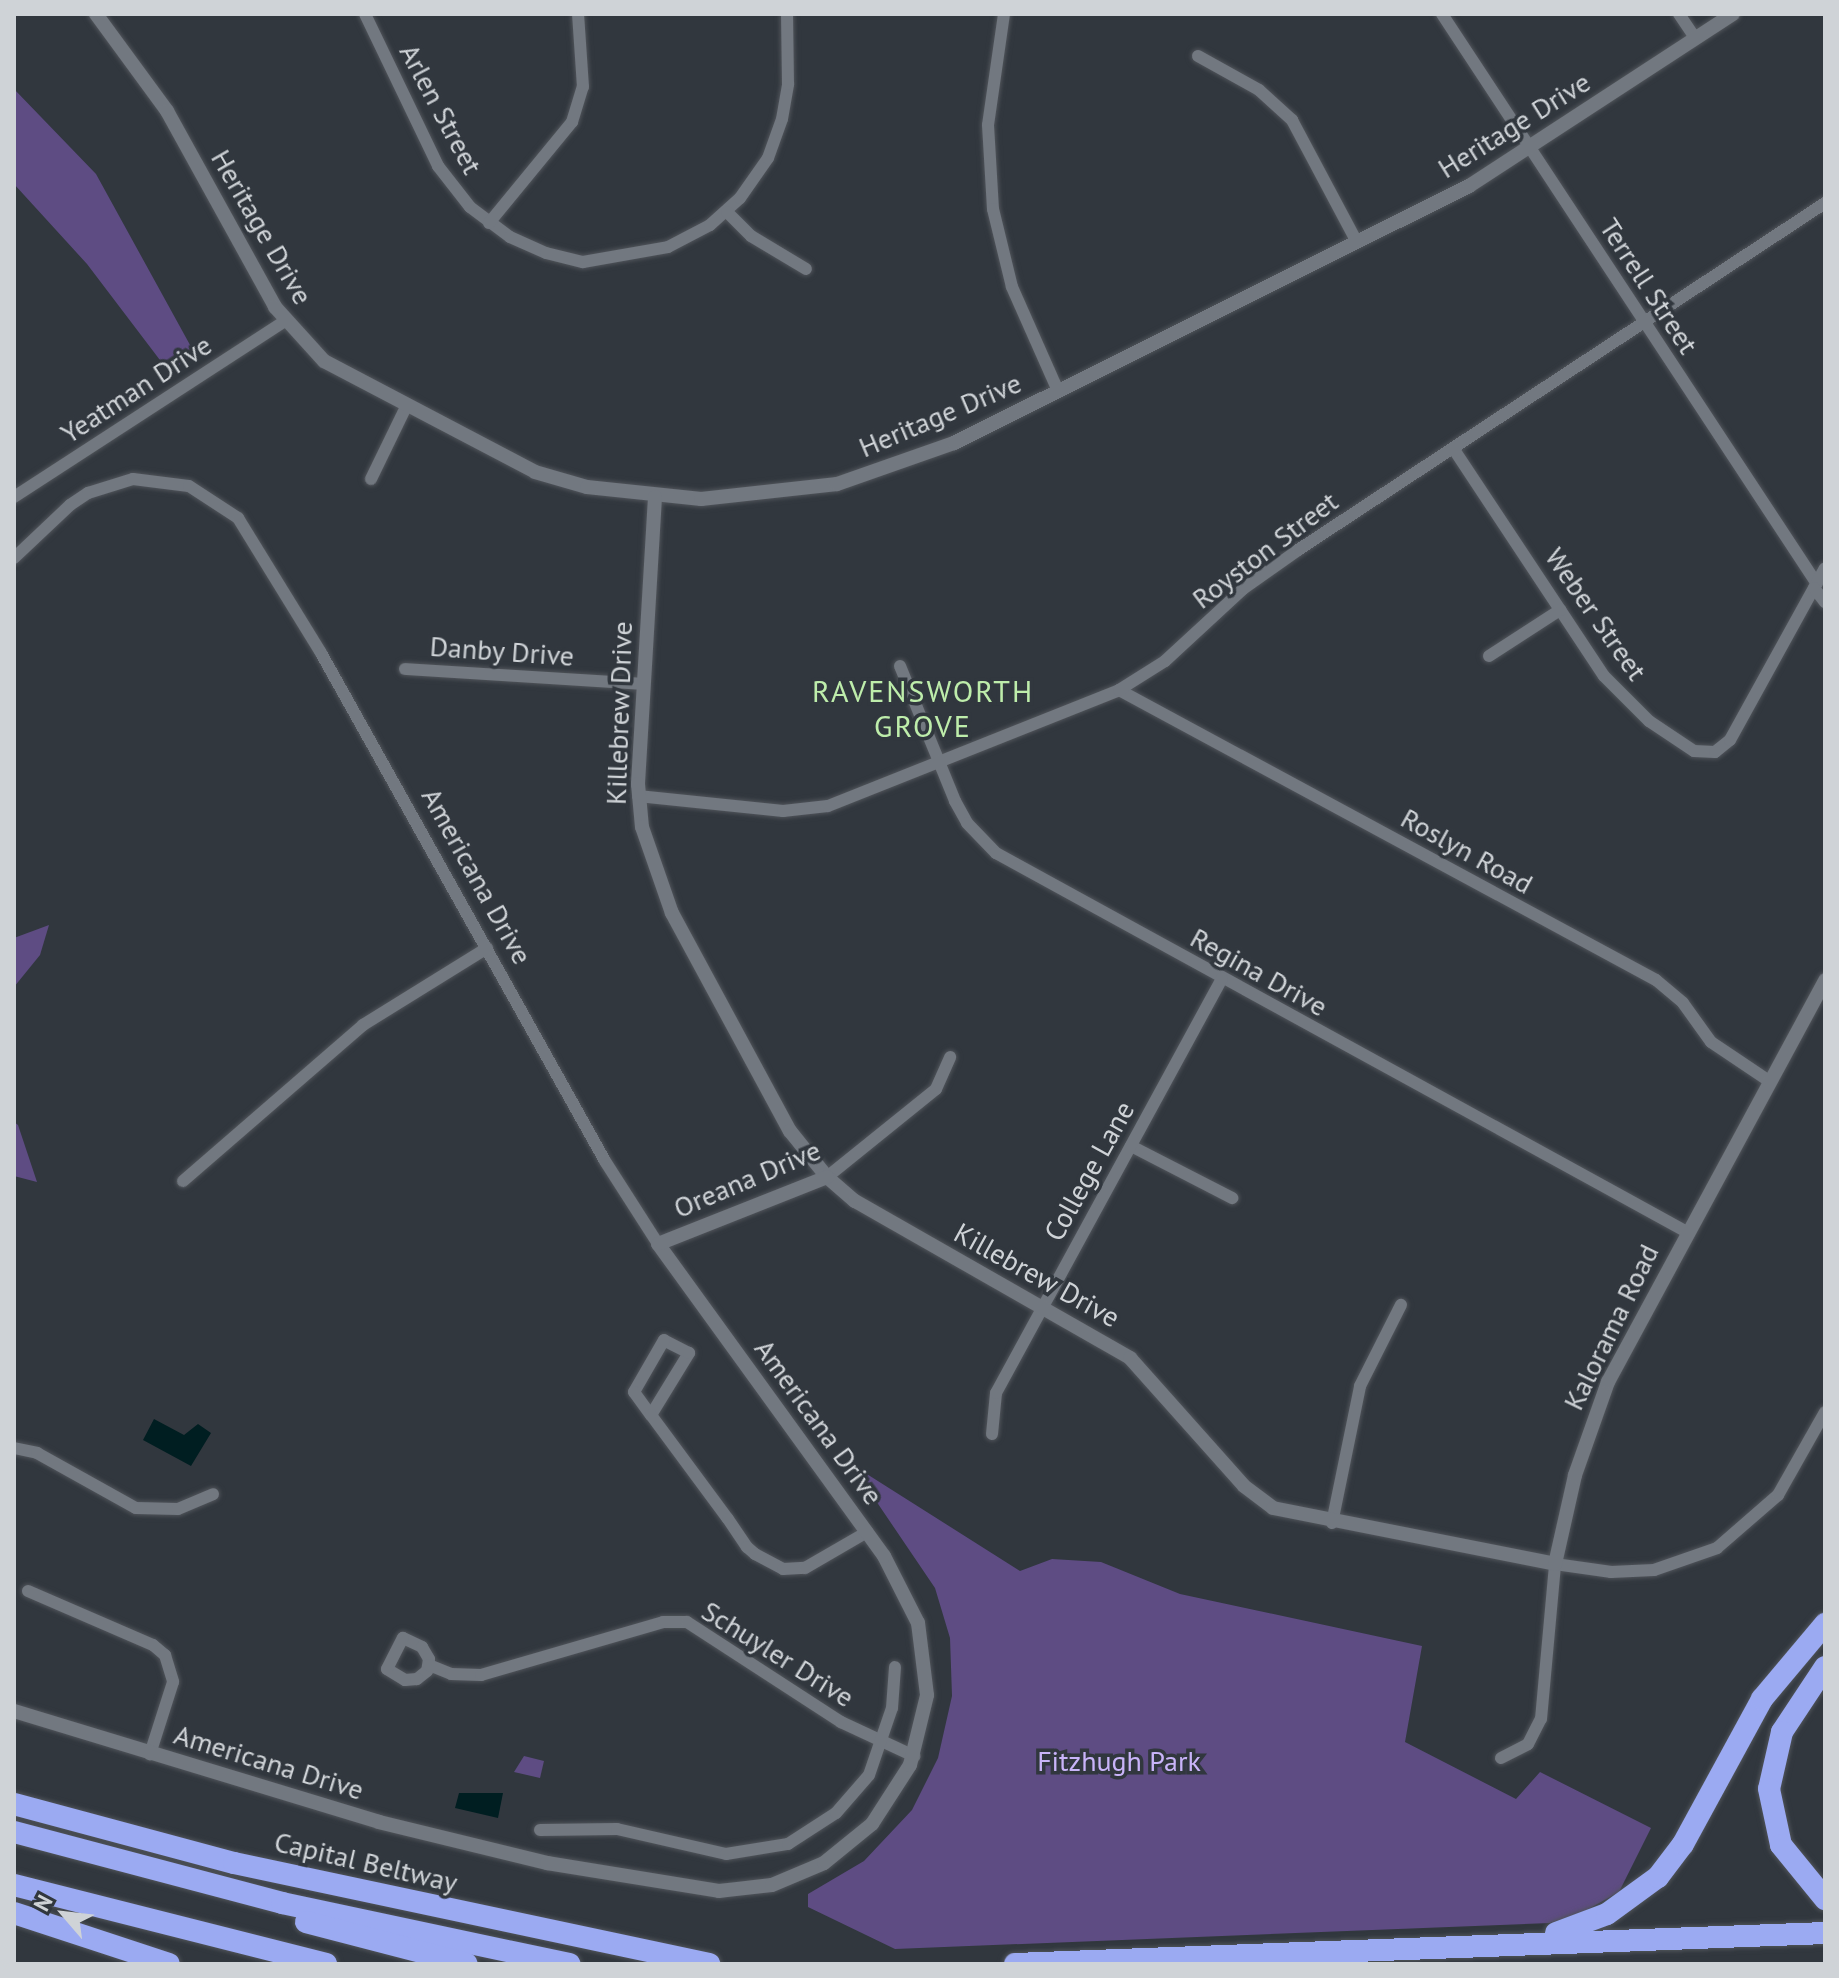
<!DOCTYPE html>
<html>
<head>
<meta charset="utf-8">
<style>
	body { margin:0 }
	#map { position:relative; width:1839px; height:1978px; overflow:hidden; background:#31373e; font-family:"PT Sans",sans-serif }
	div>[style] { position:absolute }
	.green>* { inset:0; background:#5e4c83 }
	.water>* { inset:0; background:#001e21 }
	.roads { filter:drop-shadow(0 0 2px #50545a) drop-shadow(0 0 2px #50545a) }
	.minor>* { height:12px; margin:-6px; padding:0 6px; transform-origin:6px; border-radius:6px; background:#727880 }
	.tertiary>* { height:14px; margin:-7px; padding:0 7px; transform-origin:7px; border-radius:7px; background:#727880 }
	.motorway>* { height:22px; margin:-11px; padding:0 11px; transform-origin:11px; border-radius:11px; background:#9baaf2 }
	span { translate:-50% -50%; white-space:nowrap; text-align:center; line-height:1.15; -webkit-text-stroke:7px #31373e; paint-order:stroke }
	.street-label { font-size:28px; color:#cfd3d7 }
	.park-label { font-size:28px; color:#c9b4f9 }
	.neighbourhood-label { font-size:30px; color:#beedab; letter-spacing:2px }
	.frame { position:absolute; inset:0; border:16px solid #cfd3d7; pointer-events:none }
	.north { position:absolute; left:24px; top:1874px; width:80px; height:80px; -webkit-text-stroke:6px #31373e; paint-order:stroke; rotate:298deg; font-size:22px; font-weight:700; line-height:32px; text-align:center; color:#cfd3d7 }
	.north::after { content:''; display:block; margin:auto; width:28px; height:36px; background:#cfd3d7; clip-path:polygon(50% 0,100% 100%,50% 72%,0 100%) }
</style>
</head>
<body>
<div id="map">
	<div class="green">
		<i style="clip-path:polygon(14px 89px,96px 174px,195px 354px,169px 372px,87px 264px,14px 184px)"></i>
		<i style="clip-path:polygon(49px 925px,40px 955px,14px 987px,14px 938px)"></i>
		<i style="clip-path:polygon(14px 1122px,18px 1125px,37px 1182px,14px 1176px)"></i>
		<i style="clip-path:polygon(851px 1464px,1020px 1571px,1052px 1559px,1101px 1562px,1180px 1594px,1422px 1646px,1405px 1742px,1516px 1799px,1540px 1772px,1651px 1828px,1619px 1892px,1583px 1912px,1550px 1923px,895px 1949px,808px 1907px,808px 1894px,864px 1861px,912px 1810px,938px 1758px,952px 1696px,950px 1638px,935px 1588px)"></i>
		<i style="clip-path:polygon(524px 1756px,544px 1761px,540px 1778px,514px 1772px)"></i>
	</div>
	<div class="water">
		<i style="clip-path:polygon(154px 1419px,184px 1435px,198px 1424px,211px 1433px,191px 1466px,143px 1440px)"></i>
		<i style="clip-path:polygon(459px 1793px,503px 1793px,498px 1818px,455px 1808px)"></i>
	</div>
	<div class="roads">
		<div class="minor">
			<i style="left:365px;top:14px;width:169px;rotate:64.3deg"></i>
			<i style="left:438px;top:166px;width:52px;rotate:52deg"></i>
			<i style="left:470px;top:207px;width:50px;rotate:36.9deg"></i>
			<i style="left:510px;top:237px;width:39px;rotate:24deg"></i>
			<i style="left:546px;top:253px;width:38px;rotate:14deg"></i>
			<i style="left:583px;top:262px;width:86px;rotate:-10deg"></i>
			<i style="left:668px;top:247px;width:47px;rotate:-27.6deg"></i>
			<i style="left:710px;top:225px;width:40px;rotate:-42deg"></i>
			<i style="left:740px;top:198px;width:49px;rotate:-55deg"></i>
			<i style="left:768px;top:158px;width:41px;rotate:-70.3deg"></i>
			<i style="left:782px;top:119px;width:36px;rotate:-80deg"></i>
			<i style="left:788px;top:84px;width:70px;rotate:-90.8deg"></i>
			<i style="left:1004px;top:14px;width:112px;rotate:98.2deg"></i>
			<i style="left:988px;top:125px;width:84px;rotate:86.6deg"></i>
			<i style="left:993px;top:209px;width:80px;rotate:76.3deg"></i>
			<i style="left:1012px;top:287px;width:114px;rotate:66.1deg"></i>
			<i style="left:1442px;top:14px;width:682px;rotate:56.66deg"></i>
			<i style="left:1679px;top:14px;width:29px;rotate:56deg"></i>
			<i style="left:1198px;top:56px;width:70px;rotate:29.1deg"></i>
			<i style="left:1259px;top:90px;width:45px;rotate:42.3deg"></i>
			<i style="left:1292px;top:120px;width:138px;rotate:62deg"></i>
			<i style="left:727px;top:212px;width:34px;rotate:45deg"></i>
			<i style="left:751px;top:236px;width:64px;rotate:31deg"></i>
			<i style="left:489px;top:223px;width:131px;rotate:-50.6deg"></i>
			<i style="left:572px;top:122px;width:37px;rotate:-73deg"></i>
			<i style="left:583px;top:87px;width:73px;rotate:-93.9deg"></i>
			<i style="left:1453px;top:448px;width:273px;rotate:56.5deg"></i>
			<i style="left:1604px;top:676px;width:64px;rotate:45deg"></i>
			<i style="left:1649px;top:721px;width:54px;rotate:33.7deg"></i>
			<i style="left:1694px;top:751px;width:21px;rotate:3deg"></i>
			<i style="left:1715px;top:752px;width:19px;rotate:-39deg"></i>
			<i style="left:1730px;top:740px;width:196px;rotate:-61.1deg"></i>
			<i style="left:371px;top:479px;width:80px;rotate:-64.1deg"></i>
			<i style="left:14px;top:497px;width:323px;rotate:-33deg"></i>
			<i style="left:14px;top:558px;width:77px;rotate:-43.4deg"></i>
			<i style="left:70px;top:505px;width:22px;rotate:-34deg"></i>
			<i style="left:88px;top:493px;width:47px;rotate:-17.3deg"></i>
			<i style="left:133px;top:479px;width:56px;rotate:7.1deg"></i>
			<i style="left:189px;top:486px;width:59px;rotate:33.1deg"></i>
			<i style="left:238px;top:518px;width:158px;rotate:58.4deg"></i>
			<i style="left:321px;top:653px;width:582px;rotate:60.79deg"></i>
			<i style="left:605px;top:1161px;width:98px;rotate:57.4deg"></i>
			<i style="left:1814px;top:588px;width:18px;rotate:52deg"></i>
			<i style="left:1489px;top:656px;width:85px;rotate:-32.9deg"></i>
			<i style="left:900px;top:666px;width:146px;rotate:67.8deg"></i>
			<i style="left:955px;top:801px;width:25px;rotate:61deg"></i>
			<i style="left:967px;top:823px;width:42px;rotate:46deg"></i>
			<i style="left:996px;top:853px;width:788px;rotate:28.74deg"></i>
			<i style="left:405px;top:669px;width:238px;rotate:3.6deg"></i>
			<i style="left:1119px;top:690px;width:610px;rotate:28.37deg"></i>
			<i style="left:1656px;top:980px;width:35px;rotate:40deg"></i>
			<i style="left:1683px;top:1003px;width:48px;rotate:54.3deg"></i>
			<i style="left:1711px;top:1042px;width:70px;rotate:33.9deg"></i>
			<i style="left:638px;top:796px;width:146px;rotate:5.9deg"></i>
			<i style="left:783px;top:811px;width:45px;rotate:-6.3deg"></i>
			<i style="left:828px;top:806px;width:313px;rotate:-21.7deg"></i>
			<i style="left:1119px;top:690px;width:54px;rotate:-32.2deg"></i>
			<i style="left:1165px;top:661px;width:106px;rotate:-42.7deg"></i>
			<i style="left:1243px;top:589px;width:67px;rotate:-35.3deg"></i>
			<i style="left:1298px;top:550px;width:631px;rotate:-33.36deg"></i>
			<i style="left:1131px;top:1146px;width:114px;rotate:27.2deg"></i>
			<i style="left:827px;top:1177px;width:140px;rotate:-38.9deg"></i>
			<i style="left:936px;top:1089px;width:35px;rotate:-66deg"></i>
			<i style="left:183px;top:1181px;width:238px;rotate:-40.9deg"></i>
			<i style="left:363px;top:1025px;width:146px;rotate:-31.8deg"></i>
			<i style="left:651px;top:1415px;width:73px;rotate:-58.5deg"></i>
			<i style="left:689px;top:1353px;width:28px;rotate:-153deg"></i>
			<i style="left:664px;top:1340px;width:60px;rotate:120deg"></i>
			<i style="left:634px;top:1392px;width:29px;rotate:54deg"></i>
			<i style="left:651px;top:1415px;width:129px;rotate:53.5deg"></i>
			<i style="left:728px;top:1519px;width:34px;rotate:56deg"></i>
			<i style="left:747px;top:1547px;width:11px;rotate:41deg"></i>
			<i style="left:755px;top:1554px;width:32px;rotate:28deg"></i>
			<i style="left:783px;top:1569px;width:22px;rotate:-3deg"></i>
			<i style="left:805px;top:1568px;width:72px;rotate:-30.1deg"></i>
			<i style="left:992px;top:1434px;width:41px;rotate:-84.4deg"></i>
			<i style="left:996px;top:1393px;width:472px;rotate:-61.4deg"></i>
			<i style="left:14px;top:1448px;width:24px;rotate:12deg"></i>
			<i style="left:37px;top:1453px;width:113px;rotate:29.1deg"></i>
			<i style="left:136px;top:1508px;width:42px;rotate:1.4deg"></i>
			<i style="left:178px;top:1509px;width:38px;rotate:-23deg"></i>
			<i style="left:1332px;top:1523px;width:140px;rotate:-78.4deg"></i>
			<i style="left:1360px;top:1386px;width:91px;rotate:-63.2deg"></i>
			<i style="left:28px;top:1591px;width:136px;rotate:23.4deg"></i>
			<i style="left:153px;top:1645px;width:16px;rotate:40deg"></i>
			<i style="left:165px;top:1655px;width:28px;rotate:73deg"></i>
			<i style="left:173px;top:1682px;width:76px;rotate:107.7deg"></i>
			<i style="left:403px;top:1638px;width:21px;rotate:25deg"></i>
			<i style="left:422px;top:1647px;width:14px;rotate:60deg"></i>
			<i style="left:429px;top:1659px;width:12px;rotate:99deg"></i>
			<i style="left:427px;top:1671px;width:13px;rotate:141deg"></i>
			<i style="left:417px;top:1679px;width:12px;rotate:175deg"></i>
			<i style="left:405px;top:1680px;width:21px;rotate:-149deg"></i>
			<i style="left:387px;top:1669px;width:35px;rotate:-63deg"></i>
			<i style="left:429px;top:1665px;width:24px;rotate:22deg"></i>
			<i style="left:451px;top:1674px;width:30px;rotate:2deg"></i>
			<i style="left:481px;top:1675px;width:190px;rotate:-16.2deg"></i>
			<i style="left:663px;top:1622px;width:24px"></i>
			<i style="left:687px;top:1622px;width:184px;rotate:33deg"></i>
			<i style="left:841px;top:1722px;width:81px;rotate:25deg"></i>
			<i style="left:1501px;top:1758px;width:30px;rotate:-27deg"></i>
			<i style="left:1528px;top:1744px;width:28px;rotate:-63deg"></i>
			<i style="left:1541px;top:1719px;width:156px;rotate:-84.8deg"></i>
			<i style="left:1555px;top:1564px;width:57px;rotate:8.1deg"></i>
			<i style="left:1611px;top:1572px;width:43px;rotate:-2.7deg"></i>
			<i style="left:1654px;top:1570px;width:67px;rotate:-19.2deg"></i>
			<i style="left:1717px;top:1548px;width:81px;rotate:-41deg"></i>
			<i style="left:1778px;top:1495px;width:95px;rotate:-60.5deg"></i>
			<i style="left:540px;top:1830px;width:77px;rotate:-0.7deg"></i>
			<i style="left:617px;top:1829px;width:112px;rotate:12.9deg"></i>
			<i style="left:726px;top:1854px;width:63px;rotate:-9.2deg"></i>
			<i style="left:788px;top:1844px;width:57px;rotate:-32.9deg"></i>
			<i style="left:836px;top:1813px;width:50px;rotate:-49deg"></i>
			<i style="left:869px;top:1775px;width:71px;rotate:-71.1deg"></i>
			<i style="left:892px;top:1708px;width:41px;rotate:-85.8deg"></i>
		</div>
		<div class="tertiary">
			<i style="left:96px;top:14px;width:120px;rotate:53.8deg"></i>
			<i style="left:167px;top:111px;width:224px;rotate:61.1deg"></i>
			<i style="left:275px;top:307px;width:73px;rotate:47.8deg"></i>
			<i style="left:324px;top:361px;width:238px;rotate:27.7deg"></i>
			<i style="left:535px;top:472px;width:54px;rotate:16.1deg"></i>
			<i style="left:587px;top:487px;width:115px;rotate:6deg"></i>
			<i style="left:701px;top:499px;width:137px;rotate:-6.3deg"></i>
			<i style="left:837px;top:484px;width:124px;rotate:-19.3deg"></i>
			<i style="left:954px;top:443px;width:576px;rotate:-26.52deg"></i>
			<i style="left:1469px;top:186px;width:315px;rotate:-33.1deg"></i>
			<i style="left:655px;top:497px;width:288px;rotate:93.4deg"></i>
			<i style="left:638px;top:784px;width:43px;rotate:84.7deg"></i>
			<i style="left:642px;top:827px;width:91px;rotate:70.8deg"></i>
			<i style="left:672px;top:913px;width:248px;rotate:61.6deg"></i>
			<i style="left:790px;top:1131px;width:59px;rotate:51.2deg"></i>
			<i style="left:827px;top:1177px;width:37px;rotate:41deg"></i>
			<i style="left:855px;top:1201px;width:317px;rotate:29.7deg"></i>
			<i style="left:1130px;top:1358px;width:171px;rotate:48.3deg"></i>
			<i style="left:1244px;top:1486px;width:36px;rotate:37deg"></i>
			<i style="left:1273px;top:1508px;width:288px;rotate:11.2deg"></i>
			<i style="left:1555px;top:1564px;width:91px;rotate:-77.3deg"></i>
			<i style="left:1575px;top:1475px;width:99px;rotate:-70.5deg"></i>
			<i style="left:1608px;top:1382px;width:457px;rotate:-61.6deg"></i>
			<i style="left:14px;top:1711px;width:382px;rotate:16.9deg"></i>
			<i style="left:379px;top:1822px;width:173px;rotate:13.7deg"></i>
			<i style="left:547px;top:1863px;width:174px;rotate:9.2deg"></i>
			<i style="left:719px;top:1891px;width:53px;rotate:-6.5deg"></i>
			<i style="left:772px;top:1885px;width:56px;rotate:-22.9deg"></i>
			<i style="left:824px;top:1863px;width:62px;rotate:-39.1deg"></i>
			<i style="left:872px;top:1824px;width:70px;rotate:-57.2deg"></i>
			<i style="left:910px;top:1765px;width:72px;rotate:-76.3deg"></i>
			<i style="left:927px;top:1695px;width:73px;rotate:-97.1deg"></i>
			<i style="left:918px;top:1623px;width:75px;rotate:-116.9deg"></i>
			<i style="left:884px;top:1556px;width:385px;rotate:-125.9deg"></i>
			<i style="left:658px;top:1244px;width:182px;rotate:-21.6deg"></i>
		</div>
		<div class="motorway">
			<i style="left:1825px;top:1667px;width:78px;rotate:123.5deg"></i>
			<i style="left:1782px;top:1732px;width:58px;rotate:102.8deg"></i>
			<i style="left:1769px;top:1789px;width:57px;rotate:77.9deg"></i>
			<i style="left:1781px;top:1845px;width:70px;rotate:50.8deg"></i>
			<i style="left:14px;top:1804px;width:228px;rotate:15deg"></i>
			<i style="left:234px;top:1863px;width:486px;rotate:12deg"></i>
			<i style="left:14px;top:1832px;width:277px;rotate:14.8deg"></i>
			<i style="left:282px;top:1903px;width:294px;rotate:12deg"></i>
			<i style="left:14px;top:1885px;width:322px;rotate:14.2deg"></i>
			<i style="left:14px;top:1913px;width:163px;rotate:18.2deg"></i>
			<i style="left:306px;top:1922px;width:166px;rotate:14.6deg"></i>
			<i style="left:1556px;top:1933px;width:54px;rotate:-20.4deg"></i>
			<i style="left:1607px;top:1914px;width:63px;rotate:-36deg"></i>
			<i style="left:1658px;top:1877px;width:41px;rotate:-52.9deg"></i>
			<i style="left:1683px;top:1844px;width:165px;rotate:-61.4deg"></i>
			<i style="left:1762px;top:1699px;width:98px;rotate:-50deg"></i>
			<i style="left:1015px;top:1964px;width:811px;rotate:-2.19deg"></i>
		</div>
	</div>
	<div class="street-label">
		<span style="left:441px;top:109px;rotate:62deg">Arlen Street</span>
		<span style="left:1514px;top:125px;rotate:-32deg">Heritage Drive</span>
		<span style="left:262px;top:227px;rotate:60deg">Heritage Drive</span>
		<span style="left:1649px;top:286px;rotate:57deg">Terrell Street</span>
		<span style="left:136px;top:389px;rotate:-33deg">Yeatman Drive</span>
		<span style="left:940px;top:415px;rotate:-23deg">Heritage Drive</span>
		<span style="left:1265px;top:550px;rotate:-37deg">Royston Street</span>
		<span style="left:1596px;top:614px;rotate:55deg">Weber Street</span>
		<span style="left:502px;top:651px;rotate:4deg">Danby Drive</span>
		<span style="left:619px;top:713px;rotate:-88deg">Killebrew Drive</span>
		<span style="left:1467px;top:851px;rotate:29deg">Roslyn Road</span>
		<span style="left:477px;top:876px;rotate:61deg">Americana Drive</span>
		<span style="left:1259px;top:972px;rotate:29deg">Regina Drive</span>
		<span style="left:1089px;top:1171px;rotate:-61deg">College Lane</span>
		<span style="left:747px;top:1179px;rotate:-23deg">Oreana Drive</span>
		<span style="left:1037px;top:1275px;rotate:29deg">Killebrew Drive</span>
		<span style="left:1611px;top:1327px;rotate:-64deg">Kalorama Road</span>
		<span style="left:819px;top:1422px;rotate:54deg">Americana Drive</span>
		<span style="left:778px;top:1654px;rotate:32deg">Schuyler Drive</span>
		<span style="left:269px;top:1762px;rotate:17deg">Americana Drive</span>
		<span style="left:366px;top:1862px;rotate:13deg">Capital Beltway</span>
	</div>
	<div class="park-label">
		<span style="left:1119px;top:1761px">Fitzhugh Park</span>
	</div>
	<div class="neighbourhood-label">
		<span style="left:923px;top:708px">RAVENSWORTH<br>GROVE</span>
	</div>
	<div class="frame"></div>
	<div class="north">N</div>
</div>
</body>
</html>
